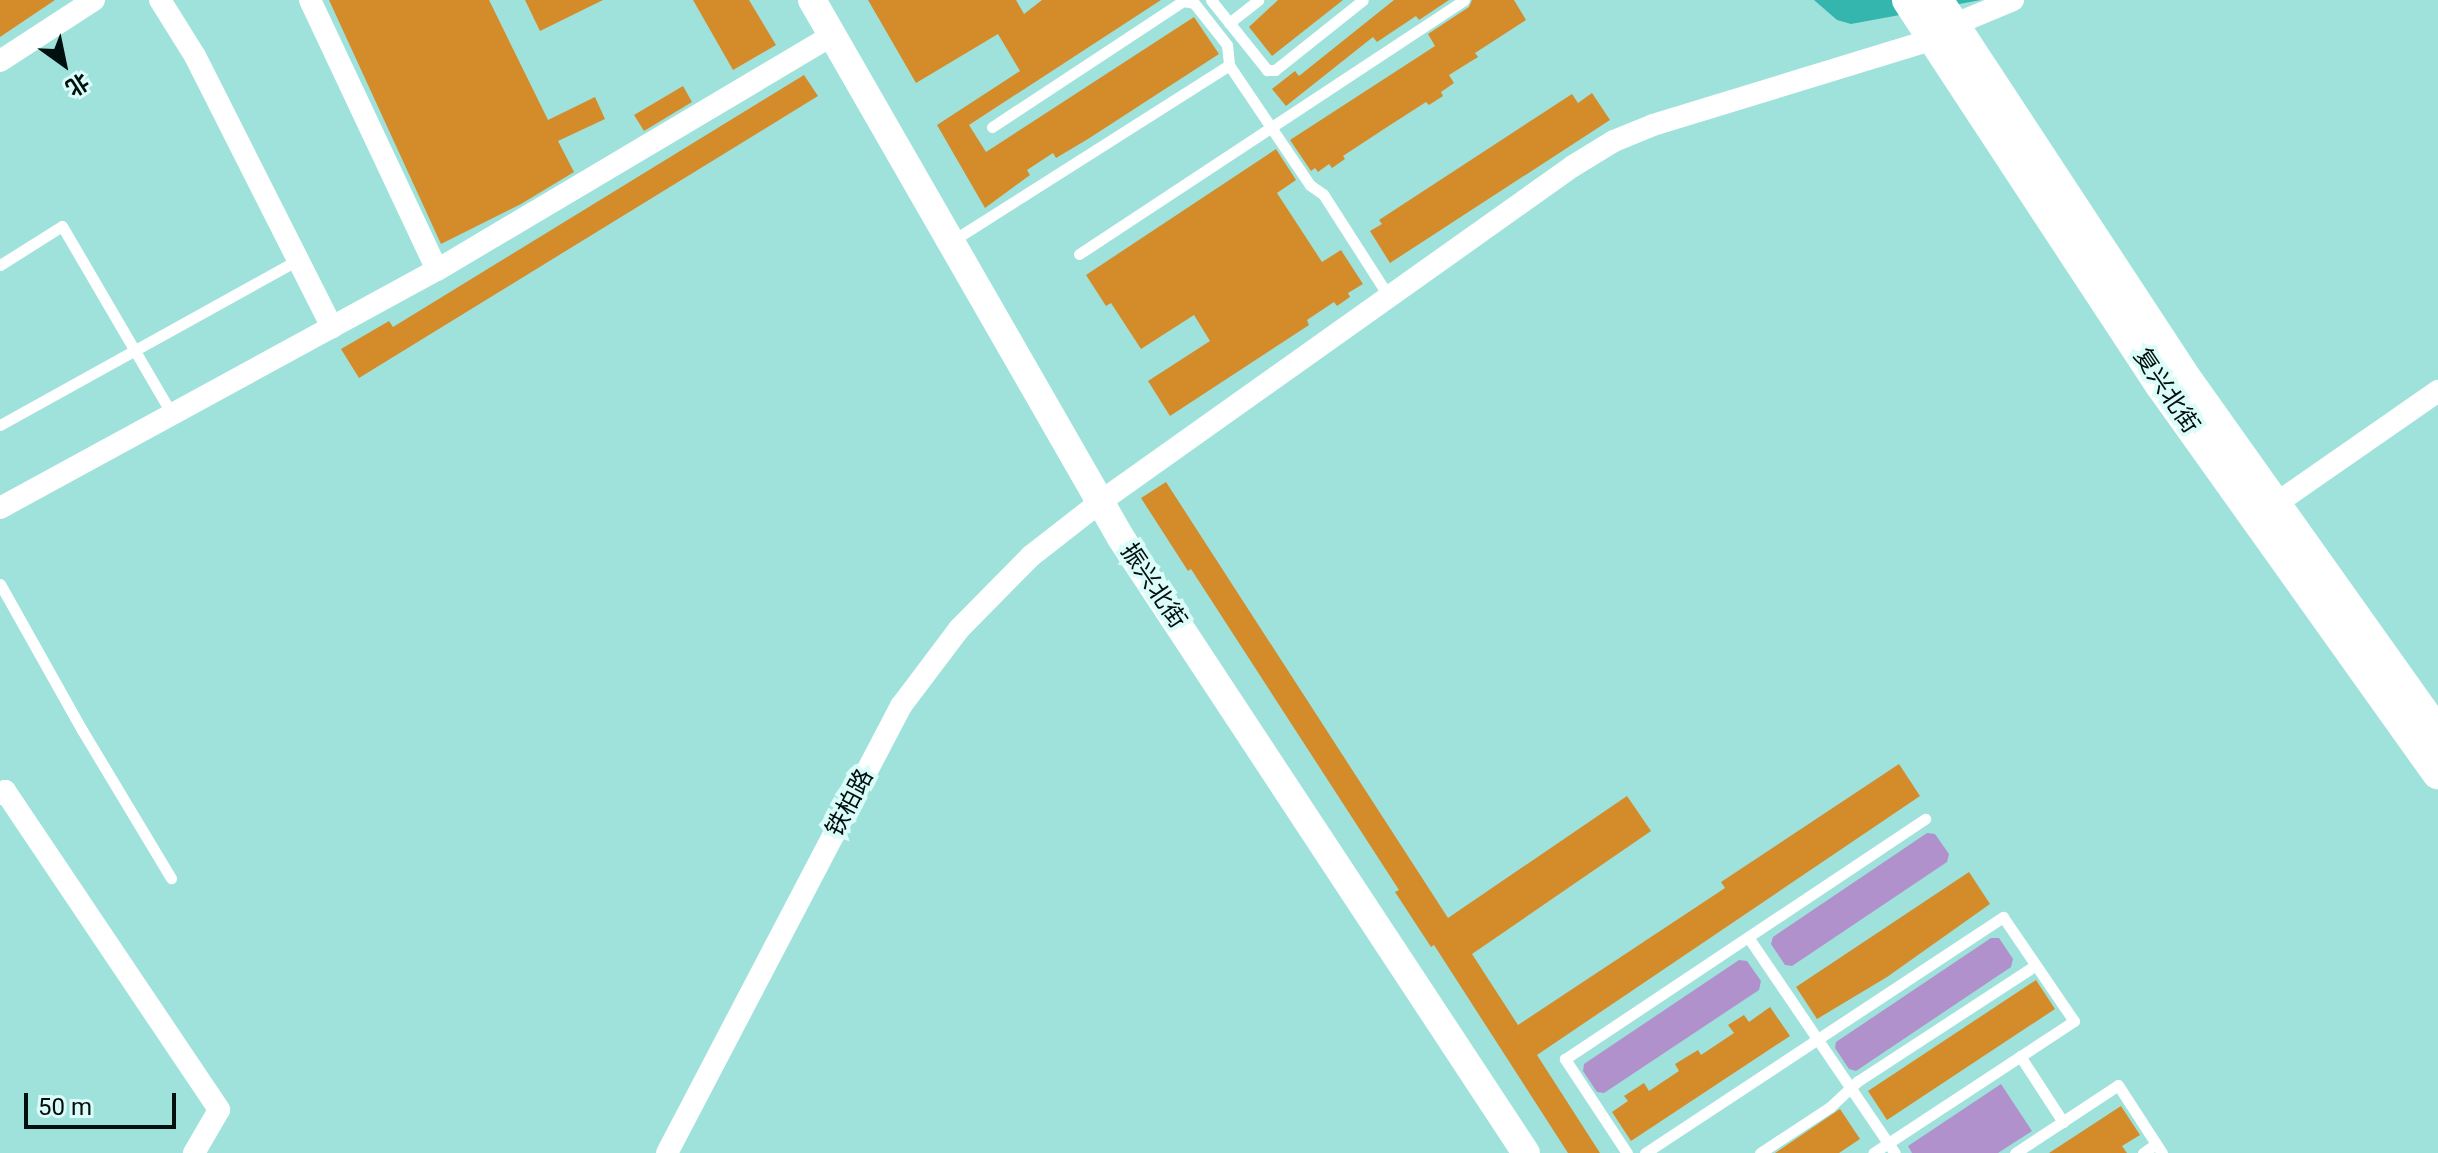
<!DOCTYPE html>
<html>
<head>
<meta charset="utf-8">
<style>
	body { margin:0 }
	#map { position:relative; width:2438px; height:1153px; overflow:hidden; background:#9fe2dc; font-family:Roboto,"Noto Sans SC",sans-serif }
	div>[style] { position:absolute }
	.green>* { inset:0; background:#b191cc }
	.water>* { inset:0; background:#34b6ae }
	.building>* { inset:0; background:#d48c2b }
	.service>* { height:11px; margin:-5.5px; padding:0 5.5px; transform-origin:5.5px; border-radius:5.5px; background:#fff }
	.minor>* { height:22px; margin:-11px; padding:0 11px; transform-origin:11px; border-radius:11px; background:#fff }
	.tertiary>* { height:28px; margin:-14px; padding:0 14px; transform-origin:14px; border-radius:14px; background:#fff }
	.secondary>* { height:32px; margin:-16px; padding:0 16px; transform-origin:16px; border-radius:16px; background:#fff }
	span { translate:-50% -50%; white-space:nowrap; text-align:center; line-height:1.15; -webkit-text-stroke:8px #dbfcf8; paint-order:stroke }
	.street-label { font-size:24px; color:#00100f }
	.north { position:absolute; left:24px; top:24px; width:80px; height:80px; -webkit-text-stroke:6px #dbfcf8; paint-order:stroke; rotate:147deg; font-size:22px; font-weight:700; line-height:32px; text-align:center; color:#00100f }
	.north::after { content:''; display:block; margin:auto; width:28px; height:36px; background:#00100f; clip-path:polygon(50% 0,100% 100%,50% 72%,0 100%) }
	.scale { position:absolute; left:24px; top:1093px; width:152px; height:36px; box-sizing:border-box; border:4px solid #00100f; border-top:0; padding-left:10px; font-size:24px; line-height:28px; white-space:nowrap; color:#00100f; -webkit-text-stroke:6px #dbfcf8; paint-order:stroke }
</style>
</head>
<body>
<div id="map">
	<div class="green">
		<i style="clip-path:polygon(1927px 833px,1935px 834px,1949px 854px,1947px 862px,1792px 966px,1785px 965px,1771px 944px,1773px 937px)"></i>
		<i style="clip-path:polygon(1991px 938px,1999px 938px,2013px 959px,2011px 967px,1856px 1071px,1849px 1069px,1835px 1048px,1836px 1042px)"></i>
		<i style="clip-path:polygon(1739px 960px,1747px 961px,1761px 981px,1759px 990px,1604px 1093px,1597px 1092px,1583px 1071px,1584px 1064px)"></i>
		<i style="clip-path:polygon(2001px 1084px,2032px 1131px,1998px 1153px,1912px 1153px,1908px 1146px)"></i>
	</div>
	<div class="water">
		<i style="clip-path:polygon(1814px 0,1981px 0,1851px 24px,1837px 20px)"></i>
	</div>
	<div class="building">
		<i style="clip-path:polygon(0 0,55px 0,0 37px)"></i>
		<i style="clip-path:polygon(329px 0,489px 0,548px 120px,595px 97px,605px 119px,558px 141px,574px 172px,521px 204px,441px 244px)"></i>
		<i style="clip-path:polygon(525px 0,603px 0,540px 31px)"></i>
		<i style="clip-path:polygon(693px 0,749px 0,776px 45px,733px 70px)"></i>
		<i style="clip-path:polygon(868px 0,1016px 0,1024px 14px,1042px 0,1161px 0,969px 125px,986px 152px,1194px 17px,1219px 54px,1088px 139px,1056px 158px,1053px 153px,1027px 170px,1030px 175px,985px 208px,937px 125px,1020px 71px,998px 34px,916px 83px)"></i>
		<i style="clip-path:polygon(1278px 0,1343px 0,1272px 56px,1249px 27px)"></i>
		<i style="clip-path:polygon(1394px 0,1449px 0,1419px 20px,1416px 16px,1377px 42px,1373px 37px,1286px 106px,1272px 89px,1295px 71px,1299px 76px)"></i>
		<i style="clip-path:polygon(1472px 0,1514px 0,1526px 20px,1475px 53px,1478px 57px,1449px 75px,1454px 83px,1441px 92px,1443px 96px,1429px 105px,1426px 102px,1384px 129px,1343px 156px,1345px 159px,1332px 168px,1329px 164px,1318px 172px,1315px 168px,1311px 171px,1290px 140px,1435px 46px,1428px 34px,1469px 7px)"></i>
		<i style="clip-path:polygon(804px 75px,818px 96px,359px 378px,341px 349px,389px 321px,393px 327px)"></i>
		<i style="clip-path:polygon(683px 86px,692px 102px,644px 131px,634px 115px)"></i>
		<i style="clip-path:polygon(1592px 93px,1610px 120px,1390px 263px,1370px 231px,1382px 224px,1379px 220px,1572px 94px,1578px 103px)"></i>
		<i style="clip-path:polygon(1276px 149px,1296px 180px,1277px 193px,1322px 262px,1341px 250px,1363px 284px,1348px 293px,1350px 297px,1337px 306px,1334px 302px,1307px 320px,1309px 325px,1170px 416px,1148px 381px,1210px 341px,1194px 315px,1141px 349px,1111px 303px,1106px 306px,1086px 275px)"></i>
		<i style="clip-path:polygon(1166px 482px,1448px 918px,1627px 796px,1651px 831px,1472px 954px,1518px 1025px,1725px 888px,1721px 882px,1899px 764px,1920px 796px,1537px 1055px,1600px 1153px,1568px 1153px,1434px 945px,1431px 947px,1395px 892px,1399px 890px,1191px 569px,1188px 571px,1141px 498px)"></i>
		<i style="clip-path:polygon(1969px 872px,1990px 904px,1887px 977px,1817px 1019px,1796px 987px)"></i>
		<i style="clip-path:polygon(2036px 980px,2055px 1009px,1887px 1120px,1868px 1091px)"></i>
		<i style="clip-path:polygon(1770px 1007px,1790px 1036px,1631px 1141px,1612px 1112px,1628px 1101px,1624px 1096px,1644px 1083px,1649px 1091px,1679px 1071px,1675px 1064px,1698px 1050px,1701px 1055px,1734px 1033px,1728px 1025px,1744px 1015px,1749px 1022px)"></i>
		<i style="clip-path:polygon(2121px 1106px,2140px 1135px,2122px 1146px,2127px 1153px,2049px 1153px)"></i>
		<i style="clip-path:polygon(1840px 1109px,1860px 1139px,1839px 1153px,1775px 1153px)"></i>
	</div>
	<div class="service">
		<i style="left:1211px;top:0;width:90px;rotate:51.3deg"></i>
		<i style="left:1267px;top:70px;width:8px"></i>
		<i style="left:1275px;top:70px;width:112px;rotate:-38.5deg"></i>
		<i style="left:1229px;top:23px;width:37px;rotate:-38deg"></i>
		<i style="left:992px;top:127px;width:229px;rotate:-33.4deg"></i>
		<i style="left:1183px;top:1px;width:11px;rotate:10deg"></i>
		<i style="left:1194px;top:3px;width:53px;rotate:51.8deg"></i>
		<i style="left:1227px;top:45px;width:20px;rotate:84deg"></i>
		<i style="left:952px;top:241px;width:328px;rotate:-32.4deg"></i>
		<i style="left:1229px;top:65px;width:145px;rotate:56deg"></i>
		<i style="left:1310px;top:185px;width:16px;rotate:35deg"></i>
		<i style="left:1323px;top:194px;width:122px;rotate:57.3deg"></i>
		<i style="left:1079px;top:254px;width:461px;rotate:-33.4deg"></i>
		<i style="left:0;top:265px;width:73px;rotate:-32.2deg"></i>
		<i style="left:62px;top:226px;width:218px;rotate:59.7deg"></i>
		<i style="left:0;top:425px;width:341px;rotate:-29deg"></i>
		<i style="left:0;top:584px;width:167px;rotate:60.7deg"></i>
		<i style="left:82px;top:730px;width:173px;rotate:59deg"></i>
		<i style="left:1748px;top:937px;width:261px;rotate:55.8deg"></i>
		<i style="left:2020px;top:1056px;width:79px;rotate:56.9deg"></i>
		<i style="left:1627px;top:1153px;width:113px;rotate:-123.4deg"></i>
		<i style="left:1565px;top:1059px;width:433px;rotate:-33.7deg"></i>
		<i style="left:1645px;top:1153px;width:429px;rotate:-33.4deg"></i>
		<i style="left:2003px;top:917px;width:126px;rotate:55.7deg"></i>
		<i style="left:2074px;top:1021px;width:240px;rotate:146.7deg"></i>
		<i style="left:1760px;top:1153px;width:84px;rotate:-33.3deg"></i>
		<i style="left:1830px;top:1107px;width:38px;rotate:-43deg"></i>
		<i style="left:1858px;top:1081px;width:212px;rotate:-33.1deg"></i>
		<i style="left:2015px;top:1153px;width:123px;rotate:-33.4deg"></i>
		<i style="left:2118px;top:1085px;width:81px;rotate:57.1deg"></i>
		<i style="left:2143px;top:1153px;width:16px;rotate:-35deg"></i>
	</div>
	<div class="minor">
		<i style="left:160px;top:0;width:66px;rotate:58deg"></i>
		<i style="left:195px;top:56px;width:304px;rotate:63.2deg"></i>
		<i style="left:310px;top:0;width:298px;rotate:64.8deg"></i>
		<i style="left:1953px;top:25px;width:65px;rotate:-22.6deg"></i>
		<i style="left:0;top:61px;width:112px;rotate:-33deg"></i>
		<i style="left:2274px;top:505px;width:200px;rotate:-34.8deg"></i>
		<i style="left:0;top:508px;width:498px;rotate:-28.6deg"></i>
		<i style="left:437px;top:270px;width:460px;rotate:-30.7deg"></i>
		<i style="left:0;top:794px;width:6px;rotate:-31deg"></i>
		<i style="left:5px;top:791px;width:384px;rotate:56.1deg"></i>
		<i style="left:219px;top:1110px;width:50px;rotate:120.2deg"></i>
		<i style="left:667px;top:1153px;width:505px;rotate:-62.37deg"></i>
		<i style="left:901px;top:706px;width:96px;rotate:-53deg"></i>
		<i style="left:959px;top:629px;width:103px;rotate:-45.4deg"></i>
		<i style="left:1031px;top:556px;width:88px;rotate:-38deg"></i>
		<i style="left:1100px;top:502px;width:580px;rotate:-35.39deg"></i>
		<i style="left:1573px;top:166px;width:48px;rotate:-31.4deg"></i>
		<i style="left:1614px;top:141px;width:42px;rotate:-22.3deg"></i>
		<i style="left:1653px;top:125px;width:294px;rotate:-17deg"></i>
	</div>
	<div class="tertiary">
		<i style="left:812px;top:0;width:620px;rotate:60.13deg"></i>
		<i style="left:1121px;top:538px;width:736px;rotate:56.63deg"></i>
	</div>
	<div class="secondary">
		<i style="left:1908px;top:0;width:461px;rotate:56.7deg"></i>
		<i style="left:2161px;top:385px;width:477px;rotate:54.5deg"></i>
		<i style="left:1937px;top:0;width:445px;rotate:56.7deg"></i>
		<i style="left:2181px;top:372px;width:443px;rotate:54.6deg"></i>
	</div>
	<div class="street-label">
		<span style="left:2166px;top:391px;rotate:56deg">复兴北街</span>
		<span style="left:1153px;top:586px;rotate:56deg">振兴北街</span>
		<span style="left:850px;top:803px;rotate:-62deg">铁柏路</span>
	</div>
	<div class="north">北</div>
	<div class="scale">50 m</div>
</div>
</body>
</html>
